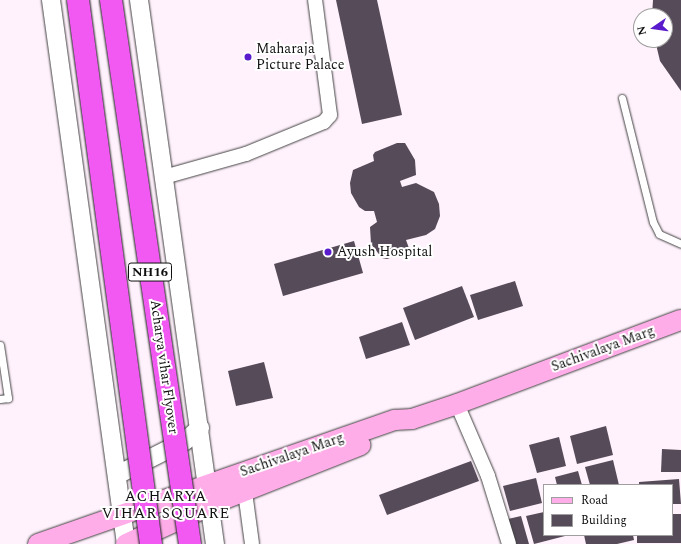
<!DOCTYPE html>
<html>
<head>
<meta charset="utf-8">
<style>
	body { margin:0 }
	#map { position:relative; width:681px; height:544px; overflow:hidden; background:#fff2fc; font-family:Spectral,serif }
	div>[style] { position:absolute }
	.building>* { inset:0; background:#564b59 }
	.roads { filter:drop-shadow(0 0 1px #424242) drop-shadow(0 0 1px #424242) }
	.service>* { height:7px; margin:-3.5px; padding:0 3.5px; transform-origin:3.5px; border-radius:3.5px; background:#fff }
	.minor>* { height:14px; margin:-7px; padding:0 7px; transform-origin:7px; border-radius:7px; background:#fff }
	.tertiary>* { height:18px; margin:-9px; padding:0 9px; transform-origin:9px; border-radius:9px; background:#fff }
	.secondary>* { height:20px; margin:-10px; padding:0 10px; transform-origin:10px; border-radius:10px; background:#ffade8 }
	.bridges { filter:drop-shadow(0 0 1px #202020) drop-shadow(0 0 1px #202020) }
	.trunk-bridge>* { height:22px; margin:-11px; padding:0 11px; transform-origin:11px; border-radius:11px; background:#f259f3 }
	.dots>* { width:11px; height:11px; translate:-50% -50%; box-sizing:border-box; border:2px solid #fff; border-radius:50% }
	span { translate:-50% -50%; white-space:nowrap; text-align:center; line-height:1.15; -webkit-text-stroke:4px #fff; paint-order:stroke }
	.shield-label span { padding:1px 3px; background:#fff; border:1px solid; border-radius:3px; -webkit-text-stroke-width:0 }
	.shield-label { font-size:13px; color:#0f0f0f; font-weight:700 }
	.poi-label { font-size:14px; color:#0f0f0f }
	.left { translate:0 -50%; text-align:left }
	.street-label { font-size:14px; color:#0f0f0f }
	.neighbourhood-label { font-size:15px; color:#0f0f0f; letter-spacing:1px }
	.legend { position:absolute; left:543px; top:484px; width:130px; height:52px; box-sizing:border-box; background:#fff; border:1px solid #9f9f9f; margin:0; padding:5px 7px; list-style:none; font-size:12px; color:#0f0f0f }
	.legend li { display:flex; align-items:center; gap:8px; height:20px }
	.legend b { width:20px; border:1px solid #9f9f9f }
	.north { position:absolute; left:633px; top:8px; width:40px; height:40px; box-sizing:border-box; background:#fff; border:1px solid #9f9f9f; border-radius:50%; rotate:257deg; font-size:11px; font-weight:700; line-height:16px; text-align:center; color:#0f0f0f }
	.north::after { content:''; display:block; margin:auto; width:14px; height:18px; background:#591bcc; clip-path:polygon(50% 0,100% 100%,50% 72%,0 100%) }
</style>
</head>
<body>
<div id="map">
	<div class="building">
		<i style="clip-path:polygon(336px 0,377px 0,402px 115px,362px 124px)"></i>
		<i style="clip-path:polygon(653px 0,681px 0,681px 91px,660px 61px,655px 40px,665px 40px,665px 16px,652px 16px)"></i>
		<i style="clip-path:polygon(397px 143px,405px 143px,415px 160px,416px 175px,400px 181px,402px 187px,416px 183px,434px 192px,439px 204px,440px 216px,435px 229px,426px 235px,406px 240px,410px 251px,387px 259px,382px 258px,371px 244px,370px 227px,377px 222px,374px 211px,365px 211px,359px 207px,351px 193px,350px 183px,353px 170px,374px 161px,373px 155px,375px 152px)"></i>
		<i style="clip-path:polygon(354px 241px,363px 273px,283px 296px,274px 264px)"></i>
		<i style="clip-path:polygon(515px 281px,523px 306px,478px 320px,470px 295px)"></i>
		<i style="clip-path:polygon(462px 286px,474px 317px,415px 340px,403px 308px)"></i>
		<i style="clip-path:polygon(402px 322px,410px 345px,366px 359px,359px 337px)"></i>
		<i style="clip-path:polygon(264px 362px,273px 398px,236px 406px,228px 371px)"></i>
		<i style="clip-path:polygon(606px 426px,613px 455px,577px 464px,570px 436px)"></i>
		<i style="clip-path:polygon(559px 437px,566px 466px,537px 473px,529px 445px)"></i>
		<i style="clip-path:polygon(662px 449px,681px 450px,681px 472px,661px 472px)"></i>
		<i style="clip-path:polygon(613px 460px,619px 485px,590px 485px,585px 467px)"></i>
		<i style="clip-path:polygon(471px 461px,479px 481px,387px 515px,379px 495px)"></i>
		<i style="clip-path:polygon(578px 471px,582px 485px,557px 485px,555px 477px)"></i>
		<i style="clip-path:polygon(536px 478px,542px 503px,510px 511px,503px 486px)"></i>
		<i style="clip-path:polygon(679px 479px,681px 504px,672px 504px,672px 485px,639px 485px,639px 482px)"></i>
		<i style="clip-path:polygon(544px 512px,544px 535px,565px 536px,534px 544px,526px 516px)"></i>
		<i style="clip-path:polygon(672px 514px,681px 514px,681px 543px,637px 543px,637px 535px,672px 535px)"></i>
		<i style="clip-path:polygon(521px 516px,529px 544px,514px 544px,508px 519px)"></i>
		<i style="clip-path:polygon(584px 535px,633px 535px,634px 540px,617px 544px,586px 544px)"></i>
	</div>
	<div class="roads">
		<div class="service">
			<i style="left:622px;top:98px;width:128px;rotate:76deg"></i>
			<i style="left:653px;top:222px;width:13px;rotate:63deg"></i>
			<i style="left:659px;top:234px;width:24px;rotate:24deg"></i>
			<i style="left:0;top:345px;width:54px;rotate:81.4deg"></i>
			<i style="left:8px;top:398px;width:8px;rotate:173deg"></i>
		</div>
		<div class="minor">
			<i style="left:164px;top:177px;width:85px;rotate:-15.7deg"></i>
			<i style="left:246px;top:154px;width:84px;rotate:-22.3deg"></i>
			<i style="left:324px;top:122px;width:9px;rotate:-49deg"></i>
			<i style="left:330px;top:115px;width:116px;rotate:-97.4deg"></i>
			<i style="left:457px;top:404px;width:78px;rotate:66.7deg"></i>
			<i style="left:488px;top:476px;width:71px;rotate:72.8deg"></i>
			<i style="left:245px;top:492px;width:52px;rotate:82.3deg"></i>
		</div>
		<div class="tertiary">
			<i style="left:51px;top:0;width:549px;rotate:82.15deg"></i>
			<i style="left:139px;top:0;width:549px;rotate:82.05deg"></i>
			<i style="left:117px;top:475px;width:76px;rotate:-26.6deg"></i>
			<i style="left:185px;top:441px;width:20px;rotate:-41deg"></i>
		</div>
		<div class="secondary">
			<i style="left:38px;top:544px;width:378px;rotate:-19.2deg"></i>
			<i style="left:395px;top:420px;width:17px;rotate:-3deg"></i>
			<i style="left:412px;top:419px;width:47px;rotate:-18.4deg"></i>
			<i style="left:457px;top:404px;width:239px;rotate:-20.6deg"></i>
			<i style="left:126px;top:544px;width:106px;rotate:-24.6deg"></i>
			<i style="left:222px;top:500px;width:149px;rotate:-21.6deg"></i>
		</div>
	</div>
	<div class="bridges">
		<div class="trunk-bridge">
			<i style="left:78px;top:0;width:549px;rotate:82.36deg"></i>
			<i style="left:111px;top:0;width:550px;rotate:81.74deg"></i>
		</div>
	</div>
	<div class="dots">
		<i style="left:248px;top:57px;background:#591bcc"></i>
		<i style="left:328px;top:252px;background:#591bcc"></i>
	</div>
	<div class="shield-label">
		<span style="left:150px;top:272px">NH16</span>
	</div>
	<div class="poi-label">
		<span class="left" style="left:256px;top:57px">Maharaja<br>Picture Palace</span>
		<span class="left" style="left:337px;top:252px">Ayush Hospital</span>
	</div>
	<div class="street-label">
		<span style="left:603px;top:349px;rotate:-20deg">Sachivalaya Marg</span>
		<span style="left:164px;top:367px;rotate:82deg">Acharya vihar Flyover</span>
		<span style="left:292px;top:455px;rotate:-19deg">Sachivalaya Marg</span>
	</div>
	<div class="neighbourhood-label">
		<span style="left:166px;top:505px">ACHARYA<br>VIHAR SQUARE</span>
	</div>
	<ul class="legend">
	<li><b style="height:5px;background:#ffade8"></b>Road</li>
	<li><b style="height:11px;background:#564b59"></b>Building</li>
	</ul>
	<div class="north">N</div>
</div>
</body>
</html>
